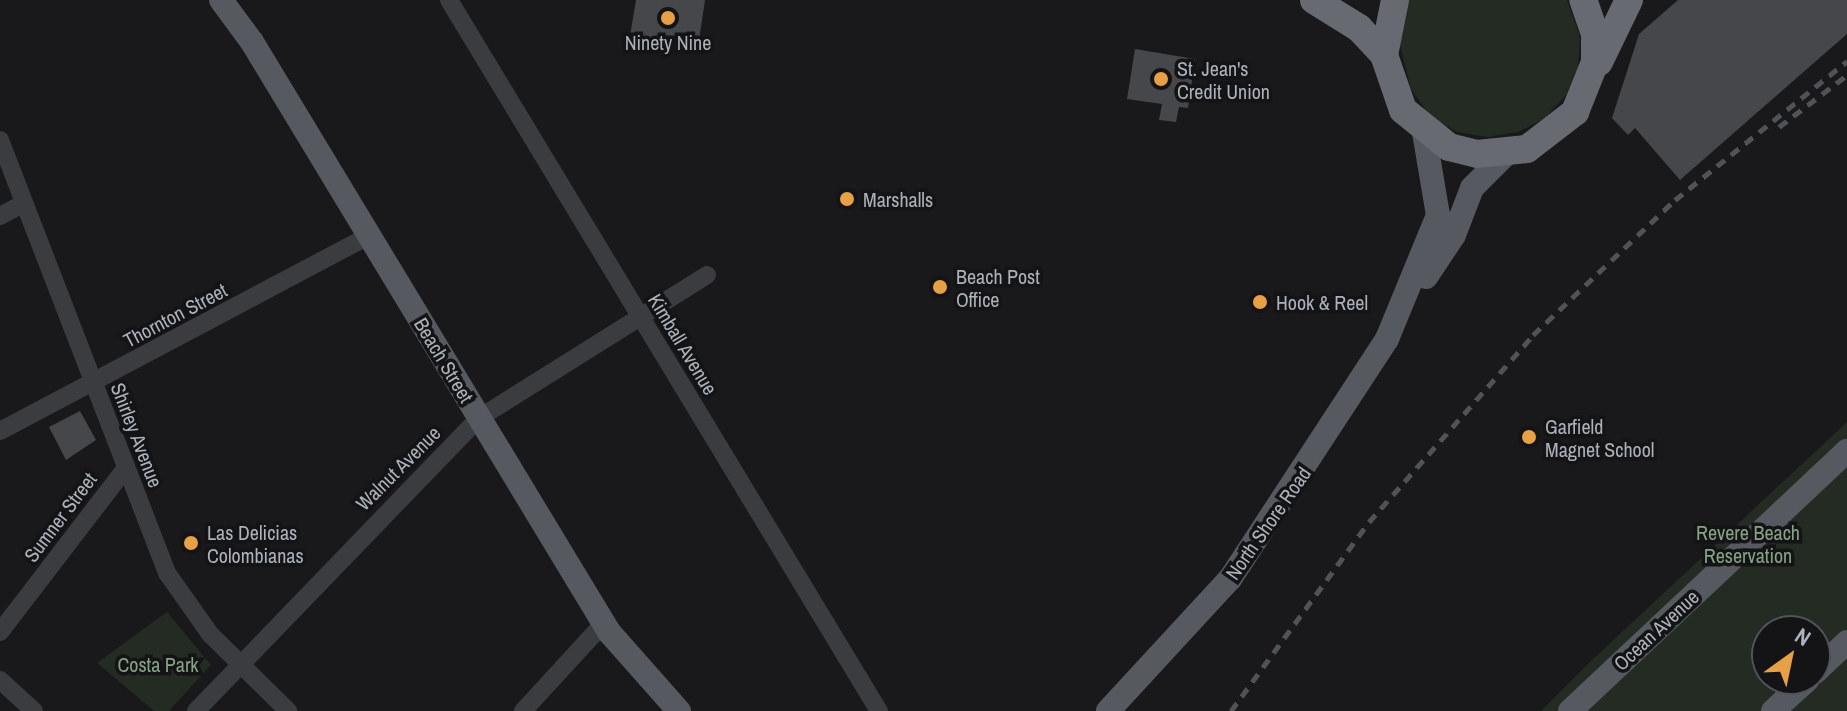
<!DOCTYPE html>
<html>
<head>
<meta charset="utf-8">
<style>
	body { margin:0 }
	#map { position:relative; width:1847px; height:711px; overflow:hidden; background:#19191b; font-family:"Archivo Narrow",sans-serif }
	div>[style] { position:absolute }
	.green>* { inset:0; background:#232b23 }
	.building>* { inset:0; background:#46474b }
	.minor>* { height:18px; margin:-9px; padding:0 9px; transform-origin:9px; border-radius:9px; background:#3a3c40 }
	.major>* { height:24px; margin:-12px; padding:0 12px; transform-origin:12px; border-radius:12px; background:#56595f }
	.highway>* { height:28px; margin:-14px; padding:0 14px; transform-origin:14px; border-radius:14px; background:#676a71 }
	.rail>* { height:5px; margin-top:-2.5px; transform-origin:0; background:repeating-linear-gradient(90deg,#4f5257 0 10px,transparent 0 18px) }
	.dots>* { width:22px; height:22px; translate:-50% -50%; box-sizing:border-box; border:4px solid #141416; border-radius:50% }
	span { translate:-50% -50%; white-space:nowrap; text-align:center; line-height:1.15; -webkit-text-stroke:7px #141416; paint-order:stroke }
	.poi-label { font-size:20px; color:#acb2ba }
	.left { translate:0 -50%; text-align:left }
	.street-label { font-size:20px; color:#acb2ba }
	.park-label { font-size:20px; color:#86a385 }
	.north { position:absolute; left:1751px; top:615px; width:80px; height:80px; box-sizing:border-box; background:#141416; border:2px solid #515358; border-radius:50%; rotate:33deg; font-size:22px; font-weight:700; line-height:32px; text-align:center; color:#acb2ba }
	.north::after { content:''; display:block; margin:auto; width:28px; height:36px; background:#e7a045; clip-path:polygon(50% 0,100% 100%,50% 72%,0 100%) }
</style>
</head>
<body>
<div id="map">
	<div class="green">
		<i style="clip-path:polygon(1407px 0,1567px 0,1580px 37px,1578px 66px,1566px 95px,1545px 118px,1518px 132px,1487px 137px,1457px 132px,1430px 116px,1411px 89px,1397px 33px)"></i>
		<i style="clip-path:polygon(evenodd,1847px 422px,1847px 711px,1541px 711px,1591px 661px,1847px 422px,1767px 631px,1815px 631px,1815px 679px,1767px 679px,1767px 631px)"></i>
		<i style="clip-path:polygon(167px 612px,211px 665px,169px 711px,154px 711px,97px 663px)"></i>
	</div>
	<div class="building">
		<i style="clip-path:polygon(636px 0,705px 0,698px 47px,630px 36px)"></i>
		<i style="clip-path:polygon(1678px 0,1847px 0,1847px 34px,1680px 180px,1635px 128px,1628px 135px,1612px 118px,1639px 34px)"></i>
		<i style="clip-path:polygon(1135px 49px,1195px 59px,1188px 108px,1179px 107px,1176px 122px,1159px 120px,1162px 104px,1127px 99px)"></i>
		<i style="clip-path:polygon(80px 411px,96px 440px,66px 460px,49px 427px)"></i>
	</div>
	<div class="minor">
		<i style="left:449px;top:0;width:831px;rotate:58.84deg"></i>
		<i style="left:0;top:140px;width:464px;rotate:68.9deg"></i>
		<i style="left:167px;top:573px;width:75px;rotate:54.8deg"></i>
		<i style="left:210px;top:634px;width:110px;rotate:44.6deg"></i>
		<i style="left:0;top:216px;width:27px;rotate:-28deg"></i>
		<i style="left:0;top:431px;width:417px;rotate:-27.9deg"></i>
		<i style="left:0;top:632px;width:207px;rotate:-52.5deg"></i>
		<i style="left:0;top:680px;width:46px;rotate:42.4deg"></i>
		<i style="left:196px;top:711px;width:407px;rotate:-46deg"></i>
		<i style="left:479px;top:418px;width:269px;rotate:-32.1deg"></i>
		<i style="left:523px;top:711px;width:118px;rotate:-47.4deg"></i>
	</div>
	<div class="major">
		<i style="left:221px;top:0;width:52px;rotate:53.6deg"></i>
		<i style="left:252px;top:42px;width:690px;rotate:58.82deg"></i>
		<i style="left:609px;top:632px;width:106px;rotate:48.5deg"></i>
		<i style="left:1426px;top:277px;width:50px;rotate:-56.3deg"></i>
		<i style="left:1454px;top:235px;width:50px;rotate:-69deg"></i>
		<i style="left:1472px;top:188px;width:48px;rotate:-45deg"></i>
		<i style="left:1815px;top:672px;width:44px;rotate:-43.2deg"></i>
		<i style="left:1108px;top:711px;width:180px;rotate:-47.3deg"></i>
		<i style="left:1230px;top:579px;width:287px;rotate:-56.8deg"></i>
		<i style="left:1387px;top:339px;width:134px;rotate:-67.6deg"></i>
		<i style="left:1438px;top:215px;width:84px;rotate:-99.6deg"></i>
		<i style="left:1570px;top:711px;width:380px;rotate:-43.2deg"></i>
		<i style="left:1773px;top:711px;width:47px;rotate:-42.4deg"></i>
	</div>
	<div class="highway">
		<i style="left:1314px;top:0;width:53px;rotate:31.9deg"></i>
		<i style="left:1359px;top:28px;width:37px;rotate:47deg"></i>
		<i style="left:1395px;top:0;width:56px;rotate:101.3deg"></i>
		<i style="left:1384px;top:55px;width:58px;rotate:70.9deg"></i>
		<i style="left:1403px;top:110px;width:59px;rotate:38.8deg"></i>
		<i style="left:1449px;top:147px;width:29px;rotate:14deg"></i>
		<i style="left:1477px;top:154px;width:50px;rotate:-5.7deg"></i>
		<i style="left:1527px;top:149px;width:61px;rotate:-37.6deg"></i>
		<i style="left:1575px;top:112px;width:54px;rotate:-68.2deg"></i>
		<i style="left:1595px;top:62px;width:28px;rotate:-90deg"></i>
		<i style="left:1595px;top:34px;width:36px;rotate:-109deg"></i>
		<i style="left:1599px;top:62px;width:69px;rotate:-64.2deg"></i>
	</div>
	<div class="rail">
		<i style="left:1779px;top:127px;width:84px;rotate:-37.3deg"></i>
		<i style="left:1231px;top:711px;width:234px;rotate:-53.9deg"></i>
		<i style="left:1369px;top:522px;width:249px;rotate:-48.7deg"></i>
		<i style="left:1533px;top:335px;width:196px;rotate:-43.6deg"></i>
		<i style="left:1675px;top:200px;width:221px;rotate:-38.9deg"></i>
	</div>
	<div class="dots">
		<i style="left:668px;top:18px;background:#e7a045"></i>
		<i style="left:1161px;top:79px;background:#e7a045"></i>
		<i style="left:847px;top:199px;background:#e7a045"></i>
		<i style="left:940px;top:287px;background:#e7a045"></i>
		<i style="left:1260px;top:302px;background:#e7a045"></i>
		<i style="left:1529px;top:437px;background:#e7a045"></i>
		<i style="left:191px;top:543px;background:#e7a045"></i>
	</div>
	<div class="poi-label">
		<span style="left:668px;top:42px">Ninety Nine</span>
		<span class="left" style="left:1177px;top:80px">St. Jean's<br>Credit Union</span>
		<span class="left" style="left:863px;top:199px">Marshalls</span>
		<span class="left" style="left:956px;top:288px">Beach Post<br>Office</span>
		<span class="left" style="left:1276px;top:302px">Hook &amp; Reel</span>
		<span class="left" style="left:1545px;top:438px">Garfield<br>Magnet School</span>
		<span class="left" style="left:207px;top:544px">Las Delicias<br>Colombianas</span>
	</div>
	<div class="street-label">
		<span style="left:175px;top:315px;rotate:-28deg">Thornton Street</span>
		<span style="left:683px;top:344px;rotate:59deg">Kimball Avenue</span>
		<span style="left:444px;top:360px;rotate:59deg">Beach Street</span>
		<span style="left:137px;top:435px;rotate:69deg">Shirley Avenue</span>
		<span style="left:398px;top:468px;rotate:-45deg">Walnut Avenue</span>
		<span style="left:60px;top:517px;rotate:-53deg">Sumner Street</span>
		<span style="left:1268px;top:523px;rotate:-55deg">North Shore Road</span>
		<span style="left:1656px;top:630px;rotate:-43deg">Ocean Avenue</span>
	</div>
	<div class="park-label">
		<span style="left:1748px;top:544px">Revere Beach<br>Reservation</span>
		<span style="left:158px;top:664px">Costa Park</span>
	</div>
	<div class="north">N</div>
</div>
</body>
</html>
